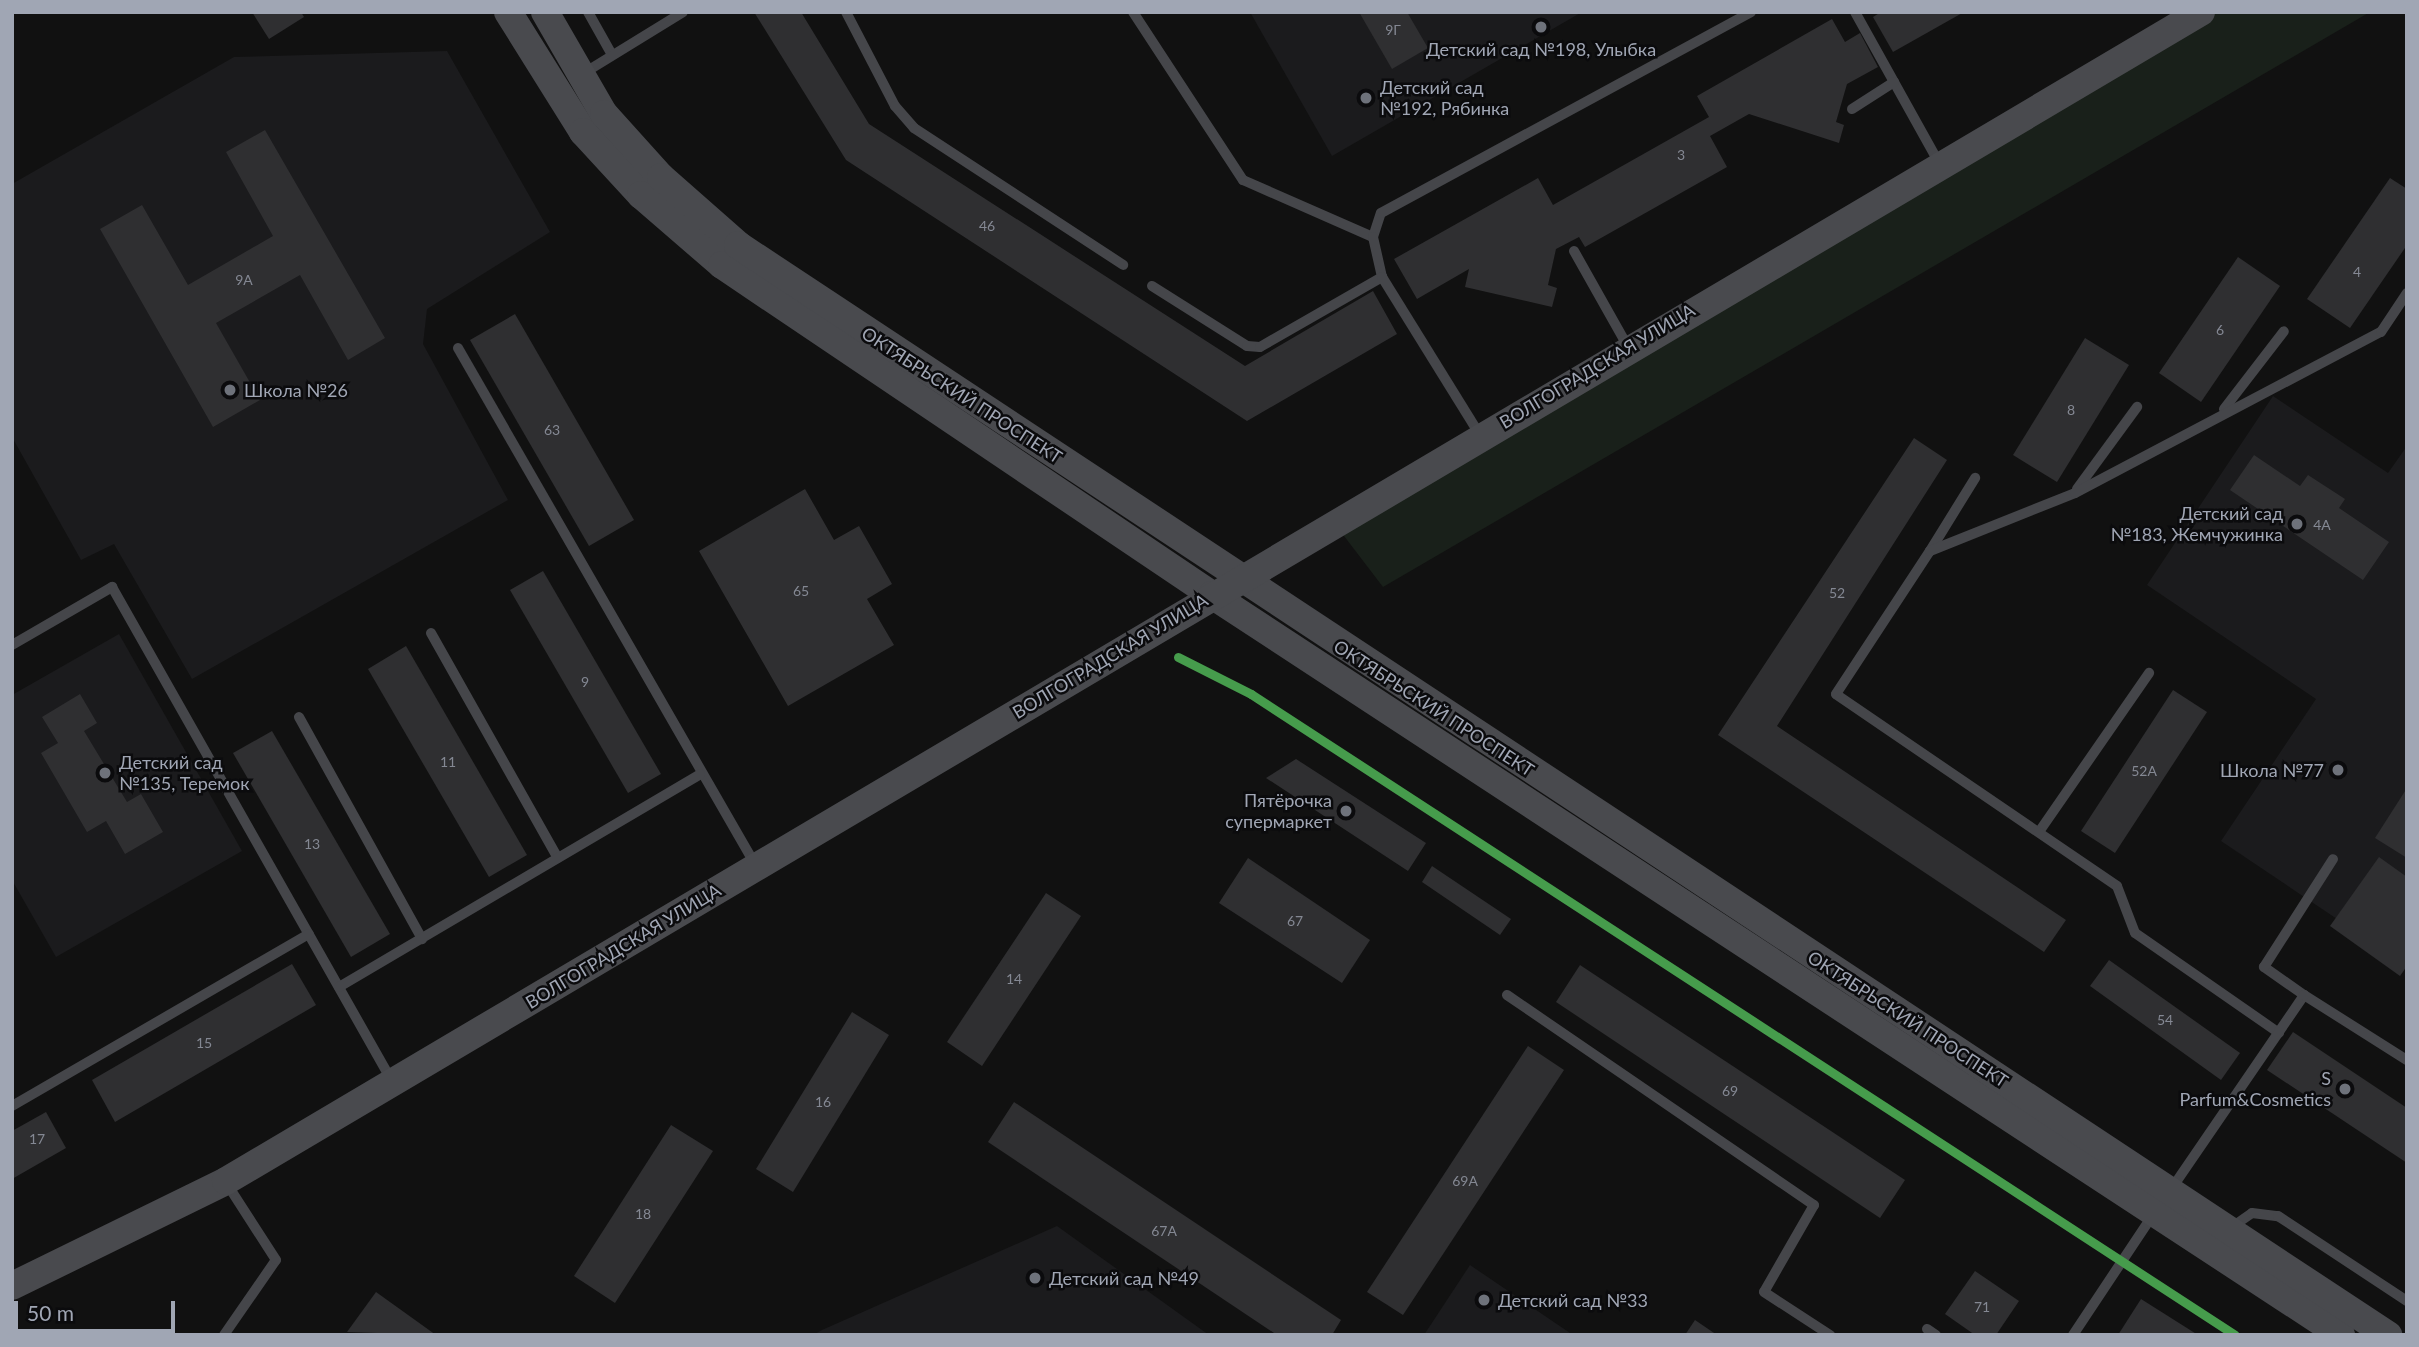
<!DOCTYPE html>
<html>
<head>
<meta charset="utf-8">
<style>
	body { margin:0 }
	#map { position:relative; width:2419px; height:1347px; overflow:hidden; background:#111; font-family:Lato,sans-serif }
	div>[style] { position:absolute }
	.built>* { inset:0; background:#1b1b1d }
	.green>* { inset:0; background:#19201a }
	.building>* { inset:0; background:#2f2f31 }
	.lane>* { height:10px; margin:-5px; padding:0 5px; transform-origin:5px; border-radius:5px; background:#45464a }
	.secondary>* { height:28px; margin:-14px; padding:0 14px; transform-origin:14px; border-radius:14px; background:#494a4e }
	.cycleway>* { height:9px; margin:-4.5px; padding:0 4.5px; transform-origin:4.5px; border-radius:4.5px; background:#469c4c }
	.dots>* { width:19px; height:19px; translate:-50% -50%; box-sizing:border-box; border:4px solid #0b0b0d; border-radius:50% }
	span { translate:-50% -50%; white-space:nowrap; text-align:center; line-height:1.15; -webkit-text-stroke:5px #0b0b0d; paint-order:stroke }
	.number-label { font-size:14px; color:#848893 }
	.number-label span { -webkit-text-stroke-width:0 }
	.poi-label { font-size:18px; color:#a0a6b4 }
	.left { translate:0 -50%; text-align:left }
	.right { translate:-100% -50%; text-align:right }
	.street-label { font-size:18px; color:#a0a6b4 }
	.frame { position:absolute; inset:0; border:14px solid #a0a6b4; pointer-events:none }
	.scale { position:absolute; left:14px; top:1301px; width:161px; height:32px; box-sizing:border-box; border:4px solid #a0a6b4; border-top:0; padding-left:9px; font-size:21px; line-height:24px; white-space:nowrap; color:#a0a6b4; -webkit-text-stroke:5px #0b0b0d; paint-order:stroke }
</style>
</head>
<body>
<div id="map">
	<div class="built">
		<i style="clip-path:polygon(1250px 12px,1582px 12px,1332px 156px)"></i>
		<i style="clip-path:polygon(447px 51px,550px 232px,427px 309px,423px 344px,508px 500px,192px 679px,114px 544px,81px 560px,12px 437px,12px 184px,234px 57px)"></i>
		<i style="clip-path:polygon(2273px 396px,2388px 473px,2407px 446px,2407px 966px,2221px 841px,2316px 699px,2147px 585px)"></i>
		<i style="clip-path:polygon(119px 634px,242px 851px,56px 957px,12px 880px,12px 695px)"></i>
		<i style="clip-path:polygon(1057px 1226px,1209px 1335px,813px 1335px,822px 1330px)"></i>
		<i style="clip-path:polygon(1470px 1265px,1573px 1335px,1424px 1335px)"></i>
	</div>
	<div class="green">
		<i style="clip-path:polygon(2211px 12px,2370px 12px,1383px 587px,1341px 532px)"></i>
	</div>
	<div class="building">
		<i style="clip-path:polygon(252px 12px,301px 12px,304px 17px,269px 39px)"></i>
		<i style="clip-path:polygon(754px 12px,801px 12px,869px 124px,1245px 366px,1373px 291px,1397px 334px,1247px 421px,846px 160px)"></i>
		<i style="clip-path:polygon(1359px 12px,1407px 12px,1428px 48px,1392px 69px)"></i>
		<i style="clip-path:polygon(1881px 12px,1964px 12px,1893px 52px,1873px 17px)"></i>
		<i style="clip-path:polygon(1832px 19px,1845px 42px,1860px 33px,1878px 67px,1847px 84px,1836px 122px,1844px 125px,1839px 143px,1749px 114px,1710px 136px,1727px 167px,1585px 247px,1579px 237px,1556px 249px,1548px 285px,1557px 288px,1552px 307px,1465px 287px,1469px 269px,1417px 299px,1394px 259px,1538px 178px,1553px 205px,1709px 117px,1697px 96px)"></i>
		<i style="clip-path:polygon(265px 130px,385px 338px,348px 360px,300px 275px,216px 323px,260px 400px,213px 427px,100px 229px,142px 205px,188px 285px,273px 236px,226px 152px)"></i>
		<i style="clip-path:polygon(2390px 178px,2407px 189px,2407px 245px,2350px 328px,2307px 299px)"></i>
		<i style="clip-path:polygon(2238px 257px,2280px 286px,2201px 402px,2159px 373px)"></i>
		<i style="clip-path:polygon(515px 314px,634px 520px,589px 546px,470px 340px)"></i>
		<i style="clip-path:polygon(2085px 338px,2129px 365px,2057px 482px,2013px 455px)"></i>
		<i style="clip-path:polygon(1914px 438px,1947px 460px,1777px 726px,2066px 920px,2044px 952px,1718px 735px)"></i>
		<i style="clip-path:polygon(2254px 455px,2300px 486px,2308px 475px,2345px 499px,2339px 508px,2389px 542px,2363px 580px,2230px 490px)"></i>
		<i style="clip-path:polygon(805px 489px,834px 540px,859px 526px,892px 584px,867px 599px,894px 645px,788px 706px,699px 551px)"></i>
		<i style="clip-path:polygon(543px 571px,661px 774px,628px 793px,510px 590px)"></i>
		<i style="clip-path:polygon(406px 646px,527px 855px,489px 877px,368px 669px)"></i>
		<i style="clip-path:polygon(2173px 690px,2207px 712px,2115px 853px,2081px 831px)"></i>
		<i style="clip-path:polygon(80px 694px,97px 723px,84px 731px,127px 802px,141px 794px,163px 832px,125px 854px,106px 821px,87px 832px,41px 753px,58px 743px,42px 717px)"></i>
		<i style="clip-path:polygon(272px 731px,390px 934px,351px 957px,233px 753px)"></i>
		<i style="clip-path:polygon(1296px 759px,1426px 843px,1408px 871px,1266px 778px)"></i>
		<i style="clip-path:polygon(2407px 788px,2407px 858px,2375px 838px)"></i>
		<i style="clip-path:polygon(2379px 857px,2407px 877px,2407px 966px,2400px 976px,2330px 926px)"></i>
		<i style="clip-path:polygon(1248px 858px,1370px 940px,1342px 983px,1219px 903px)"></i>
		<i style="clip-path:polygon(1432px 866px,1511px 919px,1500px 935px,1422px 882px)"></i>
		<i style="clip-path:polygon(1046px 893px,1081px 916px,982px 1066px,947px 1042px)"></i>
		<i style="clip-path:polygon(2109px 960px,2240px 1053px,2221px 1080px,2090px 986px)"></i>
		<i style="clip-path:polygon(292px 964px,316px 1005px,115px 1122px,92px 1080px)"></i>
		<i style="clip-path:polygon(1580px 965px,1905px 1180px,1880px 1218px,1556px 1002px)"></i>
		<i style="clip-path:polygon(852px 1012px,889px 1035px,793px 1192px,756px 1169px)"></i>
		<i style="clip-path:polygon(2293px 1032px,2407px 1108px,2407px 1163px,2267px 1070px)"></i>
		<i style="clip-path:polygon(1528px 1046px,1564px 1070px,1403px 1315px,1367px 1292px)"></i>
		<i style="clip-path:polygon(1014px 1102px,1341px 1320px,1332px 1335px,1277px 1335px,988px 1142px)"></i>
		<i style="clip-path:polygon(46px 1112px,66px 1148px,12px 1179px,12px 1131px)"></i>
		<i style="clip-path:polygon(671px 1125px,713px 1151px,615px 1303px,574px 1276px)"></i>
		<i style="clip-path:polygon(1975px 1271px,2019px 1301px,1996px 1335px,1975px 1335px,1945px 1314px)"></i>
		<i style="clip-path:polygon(376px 1292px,436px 1335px,347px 1332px)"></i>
		<i style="clip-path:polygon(2141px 1299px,2198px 1335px,2118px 1335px)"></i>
		<i style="clip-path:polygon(1695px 1320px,1717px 1335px,1685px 1335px)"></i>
	</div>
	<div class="lane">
		<i style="left:588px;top:12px;width:47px;rotate:60.7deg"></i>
		<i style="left:846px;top:12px;width:106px;rotate:62.5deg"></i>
		<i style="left:895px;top:106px;width:29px;rotate:49deg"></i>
		<i style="left:914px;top:128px;width:250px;rotate:33.2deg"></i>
		<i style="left:1133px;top:12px;width:201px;rotate:56.8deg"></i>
		<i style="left:1243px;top:180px;width:142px;rotate:23.7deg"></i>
		<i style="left:1373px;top:237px;width:25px;rotate:-72deg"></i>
		<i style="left:1381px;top:213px;width:421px;rotate:-28.5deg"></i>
		<i style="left:1855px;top:12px;width:173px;rotate:60.9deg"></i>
		<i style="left:584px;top:73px;width:116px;rotate:-31.6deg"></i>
		<i style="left:1852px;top:109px;width:50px;rotate:-32.7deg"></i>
		<i style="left:1373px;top:237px;width:41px;rotate:77.3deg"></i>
		<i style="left:1574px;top:251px;width:110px;rotate:60.6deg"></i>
		<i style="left:1152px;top:286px;width:112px;rotate:32.3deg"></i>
		<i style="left:1247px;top:346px;width:13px;rotate:4deg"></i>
		<i style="left:1260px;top:347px;width:141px;rotate:-29.8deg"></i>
		<i style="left:1382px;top:277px;width:186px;rotate:58.2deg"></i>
		<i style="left:458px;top:348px;width:598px;rotate:60.09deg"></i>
		<i style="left:2224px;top:409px;width:98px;rotate:-52.4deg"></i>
		<i style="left:2077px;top:489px;width:102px;rotate:-53.8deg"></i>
		<i style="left:1930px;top:551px;width:86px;rotate:-58.3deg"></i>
		<i style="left:431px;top:633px;width:258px;rotate:60.6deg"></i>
		<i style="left:12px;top:645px;width:116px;rotate:-30.1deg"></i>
		<i style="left:112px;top:587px;width:568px;rotate:60.46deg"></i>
		<i style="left:299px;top:717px;width:254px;rotate:61deg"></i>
		<i style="left:2041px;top:829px;width:190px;rotate:-55.3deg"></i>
		<i style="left:339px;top:987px;width:419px;rotate:-30.5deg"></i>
		<i style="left:1507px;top:995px;width:372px;rotate:34.4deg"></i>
		<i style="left:1814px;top:1205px;width:100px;rotate:119.9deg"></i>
		<i style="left:1764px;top:1292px;width:79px;rotate:33.1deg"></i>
		<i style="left:2304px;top:995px;width:49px;rotate:-145deg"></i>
		<i style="left:2264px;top:967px;width:128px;rotate:-57.4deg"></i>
		<i style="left:2279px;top:1033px;width:175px;rotate:-145.2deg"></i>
		<i style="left:2135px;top:933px;width:50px;rotate:-111deg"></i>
		<i style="left:2117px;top:886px;width:340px;rotate:-145.7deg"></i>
		<i style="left:1836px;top:694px;width:171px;rotate:-56.7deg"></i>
		<i style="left:1930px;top:551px;width:156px;rotate:-21.8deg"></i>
		<i style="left:2075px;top:493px;width:346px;rotate:-27.8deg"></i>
		<i style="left:2381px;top:332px;width:47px;rotate:-56.3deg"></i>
		<i style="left:12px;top:1106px;width:343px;rotate:-30.1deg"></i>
		<i style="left:2172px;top:1188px;width:234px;rotate:-55.6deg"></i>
		<i style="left:2304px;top:995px;width:122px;rotate:32.3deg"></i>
		<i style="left:2232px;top:1227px;width:24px;rotate:-35deg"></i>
		<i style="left:2252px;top:1213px;width:26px;rotate:7deg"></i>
		<i style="left:2278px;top:1216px;width:154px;rotate:33.4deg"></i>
		<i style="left:1927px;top:1329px;width:11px;rotate:34deg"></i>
		<i style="left:224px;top:1335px;width:91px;rotate:-55.3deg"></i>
		<i style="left:276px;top:1260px;width:90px;rotate:-122.8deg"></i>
		<i style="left:2073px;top:1335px;width:143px;rotate:-56.4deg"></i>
	</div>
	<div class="secondary">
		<i style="left:508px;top:12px;width:142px;rotate:58deg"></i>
		<i style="left:583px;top:132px;width:86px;rotate:47.4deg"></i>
		<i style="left:641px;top:195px;width:107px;rotate:40.8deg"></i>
		<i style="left:722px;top:265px;width:591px;rotate:33.96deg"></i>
		<i style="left:1212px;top:595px;width:1350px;rotate:33.24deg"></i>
		<i style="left:545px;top:12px;width:118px;rotate:60deg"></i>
		<i style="left:604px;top:114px;width:85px;rotate:47.9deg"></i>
		<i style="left:661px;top:177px;width:103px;rotate:41.4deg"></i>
		<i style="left:738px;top:245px;width:1978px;rotate:33.45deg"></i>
		<i style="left:12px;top:1286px;width:238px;rotate:-26.1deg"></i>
		<i style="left:226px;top:1181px;width:2295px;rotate:-30.62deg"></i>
	</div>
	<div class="cycleway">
		<i style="left:1178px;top:657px;width:82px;rotate:26.9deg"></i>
		<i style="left:1251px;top:694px;width:1174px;rotate:33.08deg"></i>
	</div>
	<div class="dots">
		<i style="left:1541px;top:27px;background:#6e727b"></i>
		<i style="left:1366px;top:98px;background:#6e727b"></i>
		<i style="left:230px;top:390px;background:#6e727b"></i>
		<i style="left:2297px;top:524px;background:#6e727b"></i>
		<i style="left:2338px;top:770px;background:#6e727b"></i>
		<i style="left:105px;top:773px;background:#6e727b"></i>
		<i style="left:1346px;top:811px;background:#6e727b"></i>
		<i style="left:2345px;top:1089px;background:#6e727b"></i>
		<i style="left:1035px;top:1278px;background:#6e727b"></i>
		<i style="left:1484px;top:1300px;background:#6e727b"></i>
	</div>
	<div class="number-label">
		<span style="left:1393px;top:30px">9Г</span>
		<span style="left:1681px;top:155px">3</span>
		<span style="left:987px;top:226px">46</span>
		<span style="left:2357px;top:272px">4</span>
		<span style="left:244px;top:280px">9А</span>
		<span style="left:2220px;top:330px">6</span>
		<span style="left:2071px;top:410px">8</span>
		<span style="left:552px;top:430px">63</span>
		<span style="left:2322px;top:525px">4А</span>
		<span style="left:801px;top:591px">65</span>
		<span style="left:1837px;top:593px">52</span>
		<span style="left:585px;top:682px">9</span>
		<span style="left:448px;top:762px">11</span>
		<span style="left:2144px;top:771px">52А</span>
		<span style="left:312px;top:844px">13</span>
		<span style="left:1295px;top:921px">67</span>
		<span style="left:1014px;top:979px">14</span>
		<span style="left:2165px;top:1020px">54</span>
		<span style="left:204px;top:1043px">15</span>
		<span style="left:1730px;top:1091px">69</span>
		<span style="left:823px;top:1102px">16</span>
		<span style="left:37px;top:1139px">17</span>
		<span style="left:1465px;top:1181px">69А</span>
		<span style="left:643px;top:1214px">18</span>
		<span style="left:1164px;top:1231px">67А</span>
		<span style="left:1982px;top:1307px">71</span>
	</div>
	<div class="poi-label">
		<span style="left:1541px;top:49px">Детский сад №198, Улыбка</span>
		<span class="left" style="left:1380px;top:98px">Детский сад<br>№192, Рябинка</span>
		<span class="left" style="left:244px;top:390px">Школа №26</span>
		<span class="right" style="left:2283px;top:524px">Детский сад<br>№183, Жемчужинка</span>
		<span class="left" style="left:119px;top:773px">Детский сад<br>№135, Теремок</span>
		<span class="right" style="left:2324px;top:770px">Школа №77</span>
		<span class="right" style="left:1332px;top:811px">Пятёрочка<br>супермаркет</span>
		<span class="right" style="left:2331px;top:1089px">S<br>Parfum&amp;Cosmetics</span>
		<span class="left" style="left:1049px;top:1278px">Детский сад №49</span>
		<span class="left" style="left:1498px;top:1300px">Детский сад №33</span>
	</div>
	<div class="street-label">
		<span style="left:1597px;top:366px;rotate:-31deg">ВОЛГОГРАДСКАЯ УЛИЦА</span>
		<span style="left:962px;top:395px;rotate:33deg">ОКТЯБРЬСКИЙ ПРОСПЕКТ</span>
		<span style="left:1110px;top:656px;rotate:-31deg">ВОЛГОГРАДСКАЯ УЛИЦА</span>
		<span style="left:1434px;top:708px;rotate:33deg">ОКТЯБРЬСКИЙ ПРОСПЕКТ</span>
		<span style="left:623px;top:946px;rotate:-31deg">ВОЛГОГРАДСКАЯ УЛИЦА</span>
		<span style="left:1908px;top:1019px;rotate:33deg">ОКТЯБРЬСКИЙ ПРОСПЕКТ</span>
	</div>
	<div class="frame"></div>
	<div class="scale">50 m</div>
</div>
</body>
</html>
